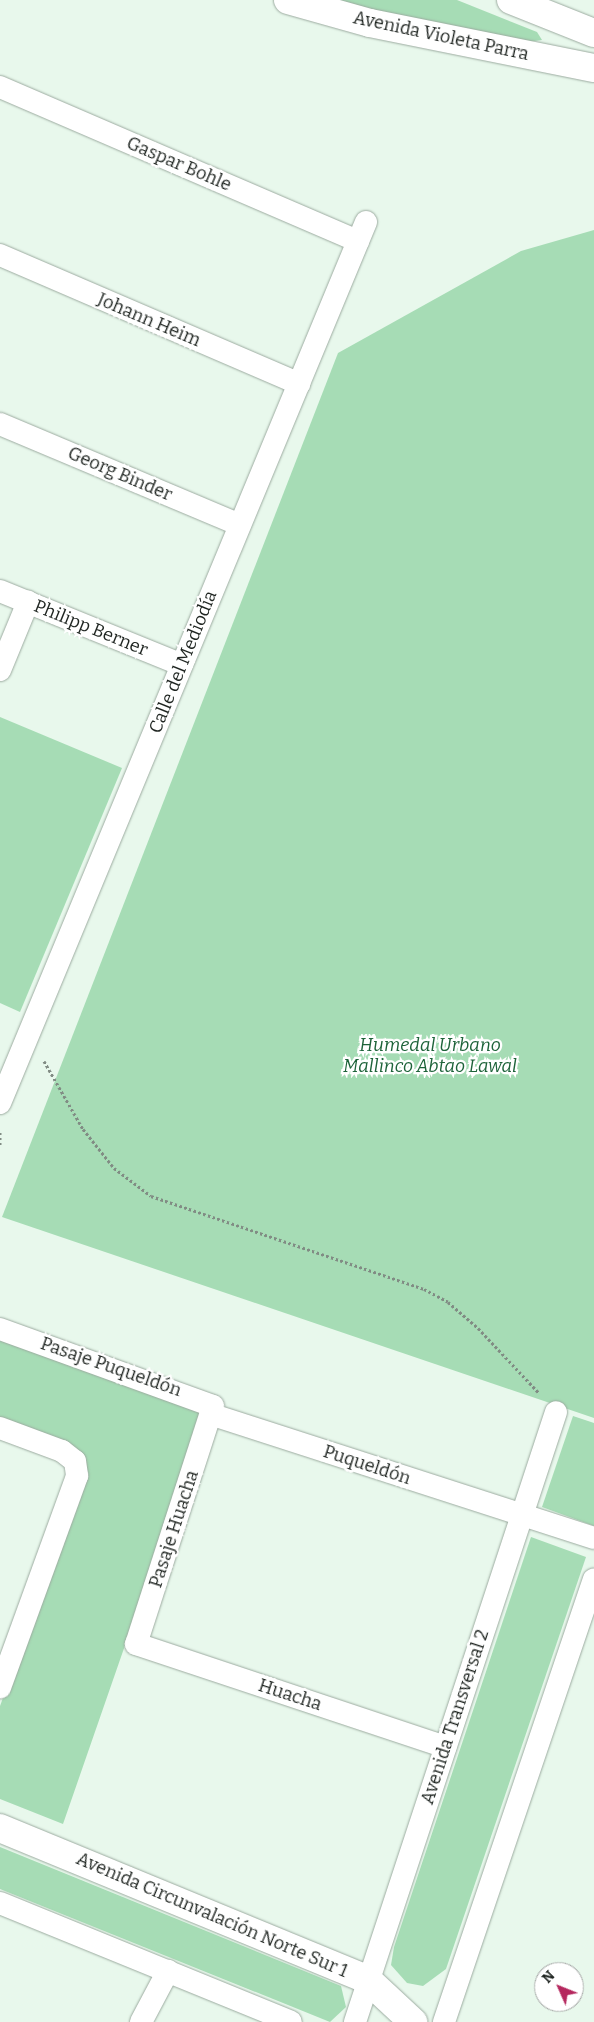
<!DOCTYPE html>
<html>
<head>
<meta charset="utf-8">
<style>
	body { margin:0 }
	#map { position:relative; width:594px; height:2022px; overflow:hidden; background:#e8f8ec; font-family:Bitter,serif }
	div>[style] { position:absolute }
	.green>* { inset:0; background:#a6dcb5 }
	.path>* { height:3px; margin-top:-1.5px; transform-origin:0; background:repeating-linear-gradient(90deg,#818c84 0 2.5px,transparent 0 5px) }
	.roads { filter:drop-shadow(0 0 1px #9caba0) drop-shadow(0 0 1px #9caba0) }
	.street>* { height:22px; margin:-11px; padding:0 11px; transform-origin:11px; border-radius:11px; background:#fff }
	.secondary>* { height:28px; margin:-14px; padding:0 14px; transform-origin:14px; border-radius:14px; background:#fff }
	span { translate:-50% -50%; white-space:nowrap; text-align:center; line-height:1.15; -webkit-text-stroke:4.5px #fff; paint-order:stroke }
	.street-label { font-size:18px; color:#1f2521 }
	.park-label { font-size:18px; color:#1d6339; font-style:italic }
	.north { position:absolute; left:534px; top:1962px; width:50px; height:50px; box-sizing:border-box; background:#fff; border:1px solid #a5a8a6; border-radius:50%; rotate:314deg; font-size:14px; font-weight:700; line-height:20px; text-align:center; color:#1f2521 }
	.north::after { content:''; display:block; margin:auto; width:18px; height:22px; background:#b5285e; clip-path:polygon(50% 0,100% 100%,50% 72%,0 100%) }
</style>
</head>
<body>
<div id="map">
	<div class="green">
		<i style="clip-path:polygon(326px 0,457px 0,537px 32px,542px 40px,527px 42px)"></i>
		<i style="clip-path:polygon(594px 230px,594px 1418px,2px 1217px,338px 353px,521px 251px)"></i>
		<i style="clip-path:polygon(0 717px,122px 768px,20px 1012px,0 1003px)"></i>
		<i style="clip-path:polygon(0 1336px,199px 1403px,205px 1415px,63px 1824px,0 1799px,0 1706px,86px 1474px,0 1420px)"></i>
		<i style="clip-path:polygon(573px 1416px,594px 1423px,594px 1526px,542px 1507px)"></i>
		<i style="clip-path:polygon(531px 1537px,586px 1557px,446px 1969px,423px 1986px,407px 1983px,391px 1965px,394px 1947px)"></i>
		<i style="clip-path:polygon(0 1847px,341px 1986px,346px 2007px,330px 2022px,0 1889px)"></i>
	</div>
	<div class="path">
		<i style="left:44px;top:1061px;width:78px;rotate:60.2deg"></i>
		<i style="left:83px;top:1129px;width:50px;rotate:51.5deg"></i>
		<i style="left:114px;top:1168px;width:46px;rotate:37.1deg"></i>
		<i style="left:151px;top:1196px;width:288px;rotate:18.8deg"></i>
		<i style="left:424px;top:1289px;width:27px;rotate:28deg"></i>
		<i style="left:448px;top:1302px;width:40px;rotate:41deg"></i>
		<i style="left:478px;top:1328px;width:89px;rotate:46.8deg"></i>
		<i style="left:0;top:1132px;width:13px;rotate:90deg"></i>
	</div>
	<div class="roads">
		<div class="street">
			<i style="left:0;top:87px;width:390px;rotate:23.3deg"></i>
			<i style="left:0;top:255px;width:326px;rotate:23.3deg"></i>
			<i style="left:0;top:424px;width:260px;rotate:22.8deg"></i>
			<i style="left:0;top:591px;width:196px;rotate:22.1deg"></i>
			<i style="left:0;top:670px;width:74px;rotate:-67.6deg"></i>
			<i style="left:0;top:1103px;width:954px;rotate:-67.44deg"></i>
			<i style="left:0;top:1329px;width:226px;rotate:19.9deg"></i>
			<i style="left:213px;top:1406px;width:250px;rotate:107.9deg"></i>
			<i style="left:136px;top:1644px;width:326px;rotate:18.4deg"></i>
			<i style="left:213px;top:1415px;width:400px;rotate:17.9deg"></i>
			<i style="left:0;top:1428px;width:66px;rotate:20.4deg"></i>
			<i style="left:62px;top:1451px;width:16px;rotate:38deg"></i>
			<i style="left:75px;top:1461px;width:15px;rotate:82deg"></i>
			<i style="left:77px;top:1476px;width:225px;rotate:110deg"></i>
			<i style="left:0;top:1903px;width:314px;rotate:22.2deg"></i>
			<i style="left:141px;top:2022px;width:58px;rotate:-62.1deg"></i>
			<i style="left:355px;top:2022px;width:642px;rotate:-71.76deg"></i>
			<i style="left:444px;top:2022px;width:467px;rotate:-71.3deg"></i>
		</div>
		<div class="secondary">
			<i style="left:288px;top:0;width:85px;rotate:15.7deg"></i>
			<i style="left:370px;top:23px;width:228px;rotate:11.4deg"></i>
			<i style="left:511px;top:0;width:89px;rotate:21.7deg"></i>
			<i style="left:0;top:1828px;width:398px;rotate:22.4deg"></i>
			<i style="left:368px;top:1980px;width:62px;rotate:43deg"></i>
		</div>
	</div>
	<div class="street-label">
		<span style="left:441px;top:36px;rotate:12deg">Avenida Violeta Parra</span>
		<span style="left:179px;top:164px;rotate:23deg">Gaspar Bohle</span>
		<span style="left:149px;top:320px;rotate:23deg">Johann Heim</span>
		<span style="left:120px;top:474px;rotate:23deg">Georg Binder</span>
		<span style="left:91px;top:628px;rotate:22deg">Philipp Berner</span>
		<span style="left:183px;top:662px;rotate:-68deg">Calle del Mediodía</span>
		<span style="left:111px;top:1367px;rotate:19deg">Pasaje Puqueldón</span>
		<span style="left:367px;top:1465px;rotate:18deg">Puqueldón</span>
		<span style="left:174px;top:1529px;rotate:-72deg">Pasaje Huacha</span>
		<span style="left:290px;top:1695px;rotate:18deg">Huacha</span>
		<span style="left:455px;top:1717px;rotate:-72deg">Avenida Transversal 2</span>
		<span style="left:212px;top:1915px;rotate:23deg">Avenida Circunvalación Norte Sur 1</span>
	</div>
	<div class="park-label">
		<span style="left:430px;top:1056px">Humedal Urbano<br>Mallinco Abtao Lawal</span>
	</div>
	<div class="north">N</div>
</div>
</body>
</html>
